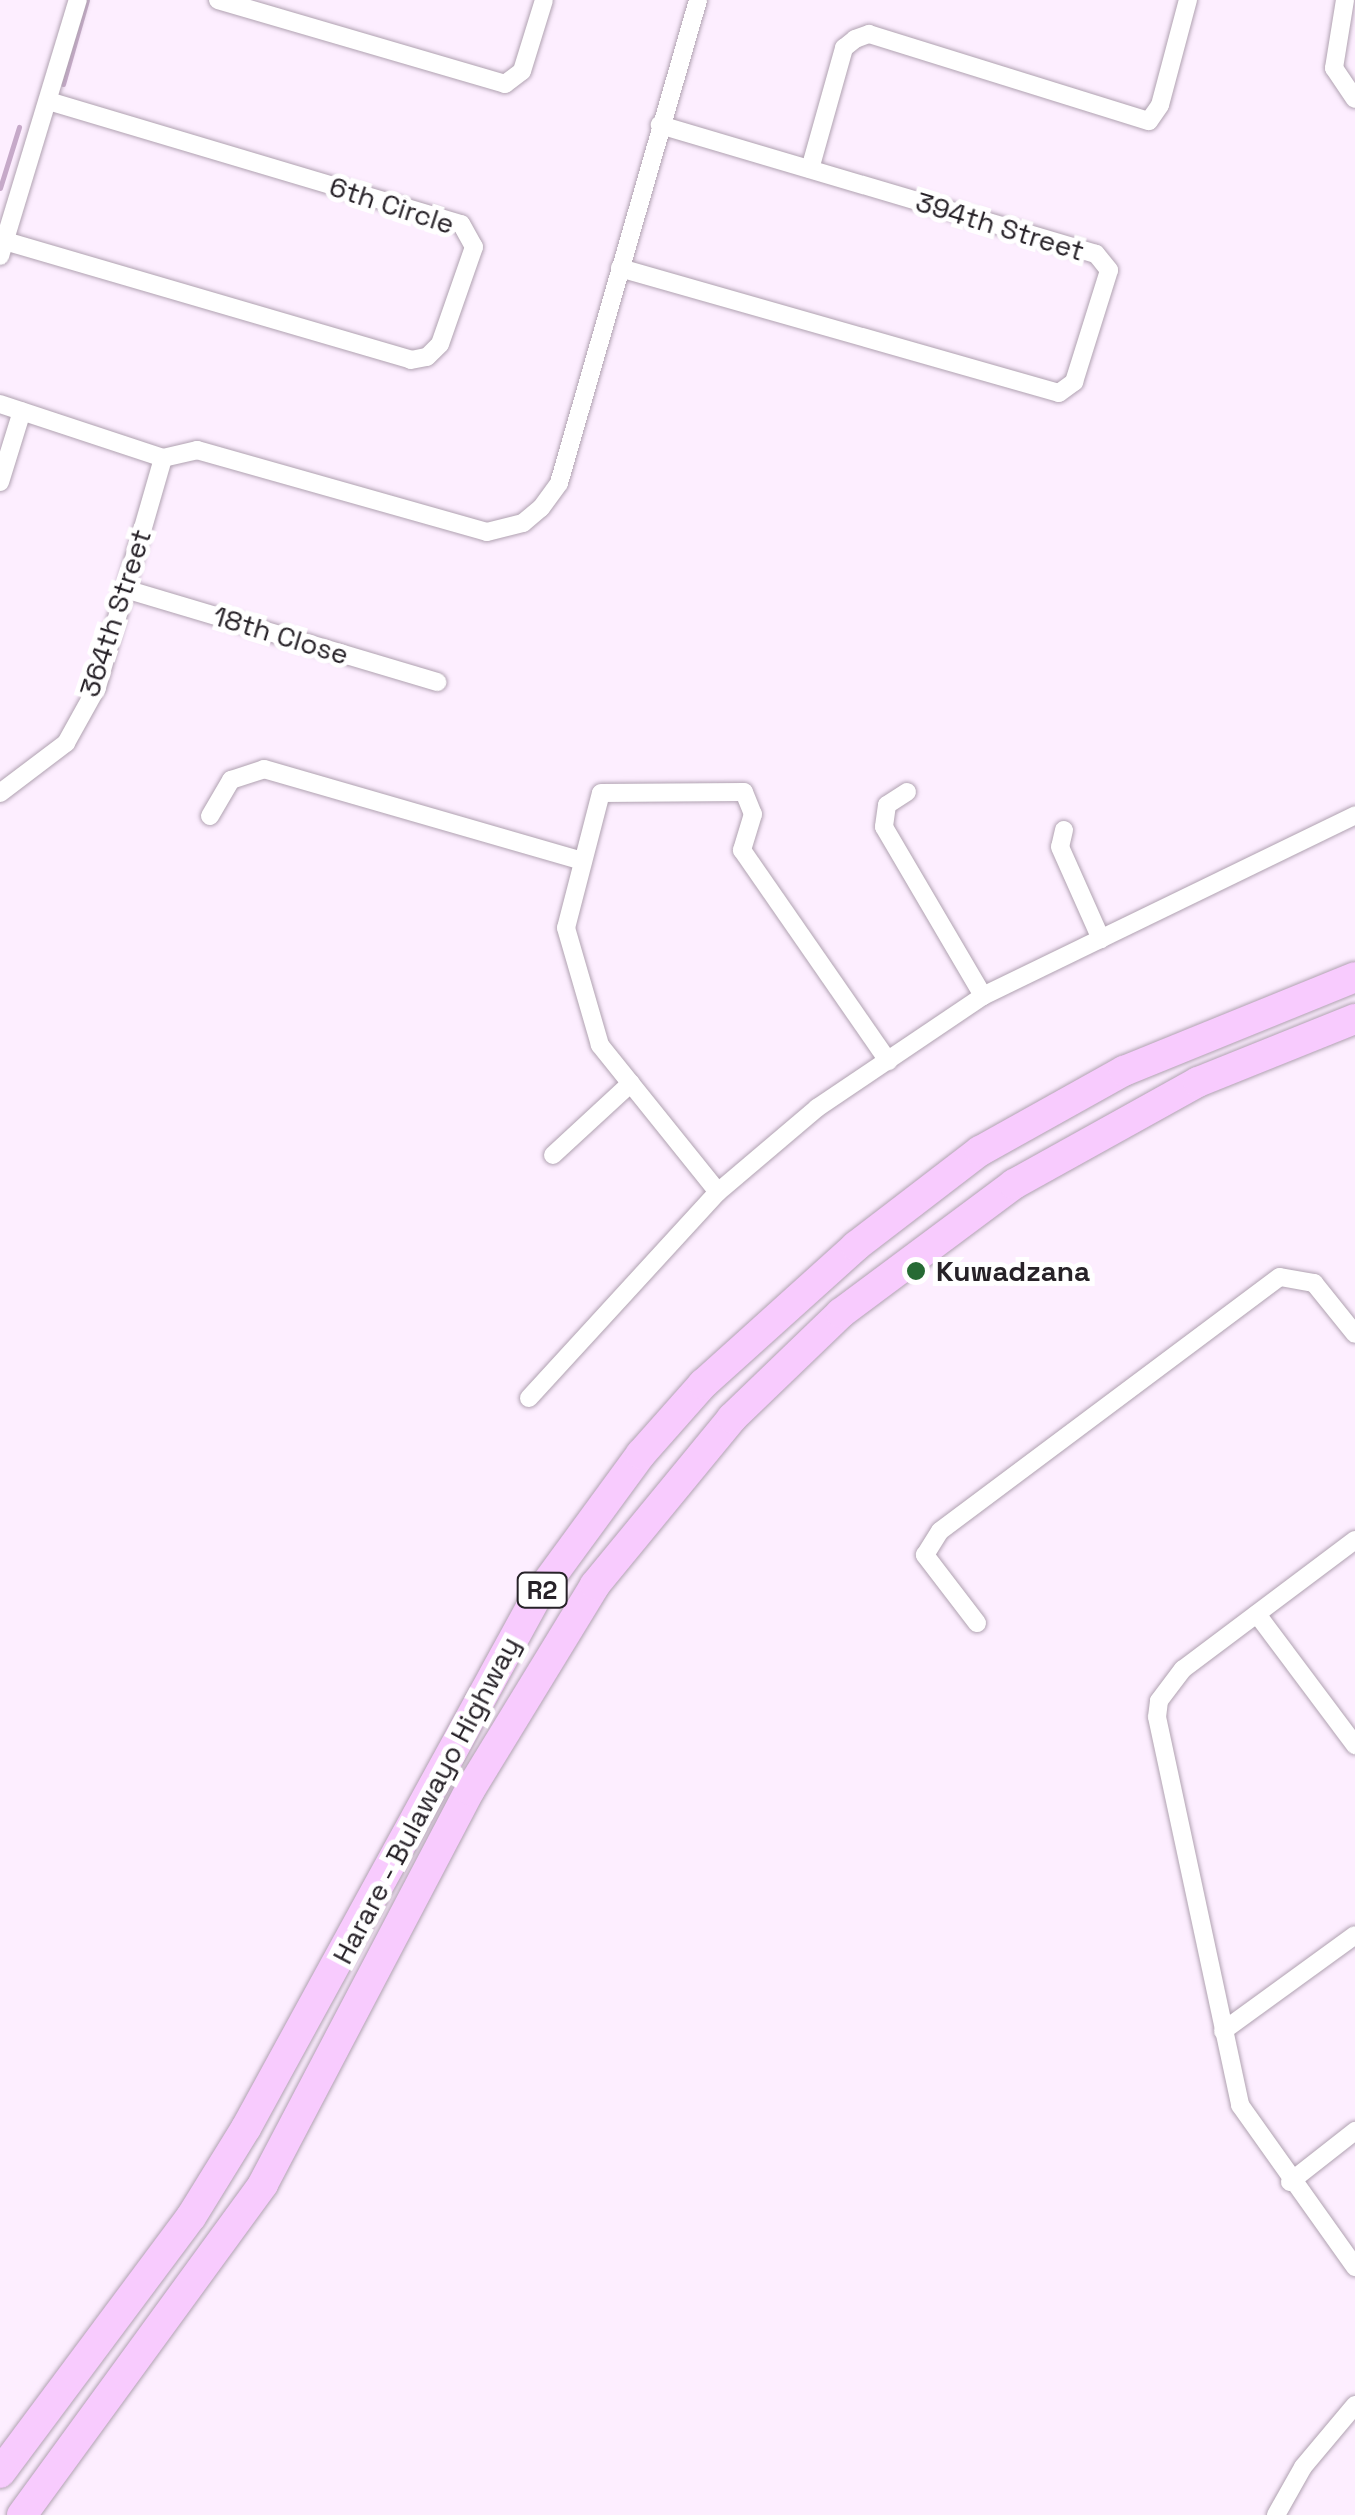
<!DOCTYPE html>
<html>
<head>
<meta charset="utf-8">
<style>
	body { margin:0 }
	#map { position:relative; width:1355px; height:2515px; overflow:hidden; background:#fdeeff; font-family:"Space Grotesk",sans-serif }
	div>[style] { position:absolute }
	.stream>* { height:5px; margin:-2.5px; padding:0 2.5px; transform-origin:2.5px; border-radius:2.5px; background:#c6a9c9 }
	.roads { filter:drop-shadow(0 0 2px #b0a2b1) drop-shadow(0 0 2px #b0a2b1) }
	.minor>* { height:18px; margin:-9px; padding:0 9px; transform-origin:9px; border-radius:9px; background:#fff }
	.trunk>* { height:30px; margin:-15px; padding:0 15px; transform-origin:15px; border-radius:15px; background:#f8cbfe }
	.dots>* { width:28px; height:28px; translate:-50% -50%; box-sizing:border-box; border:5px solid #fff; border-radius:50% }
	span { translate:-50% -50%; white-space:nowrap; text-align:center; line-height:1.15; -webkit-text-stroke:10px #fff; paint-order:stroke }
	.shield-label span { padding:2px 8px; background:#fff; border:2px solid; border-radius:8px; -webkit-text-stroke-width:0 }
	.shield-label { font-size:25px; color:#272228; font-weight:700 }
	.street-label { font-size:28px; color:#272228 }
	.poi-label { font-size:28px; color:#272228; font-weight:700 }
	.left { translate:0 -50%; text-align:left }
</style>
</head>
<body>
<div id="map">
	<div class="stream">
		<i style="left:63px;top:84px;width:87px;rotate:-74.1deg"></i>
		<i style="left:0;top:188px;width:64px;rotate:-72.7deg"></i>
	</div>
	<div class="roads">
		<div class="minor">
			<i style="left:218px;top:0;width:299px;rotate:16.3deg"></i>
			<i style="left:505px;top:84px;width:21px;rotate:-37deg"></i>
			<i style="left:522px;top:71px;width:74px;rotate:-72.8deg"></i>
			<i style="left:1345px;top:0;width:69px;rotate:99.2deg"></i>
			<i style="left:1334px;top:68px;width:37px;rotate:56deg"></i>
			<i style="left:810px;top:169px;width:126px;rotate:-74.3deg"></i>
			<i style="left:844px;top:48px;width:14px;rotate:-39deg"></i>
			<i style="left:855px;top:39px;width:15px;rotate:-20deg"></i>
			<i style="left:869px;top:34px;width:293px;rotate:17.3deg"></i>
			<i style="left:1149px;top:121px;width:19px;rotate:-55deg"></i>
			<i style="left:1160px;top:105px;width:109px;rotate:-75.1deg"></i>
			<i style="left:5px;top:241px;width:423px;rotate:16.3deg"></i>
			<i style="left:411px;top:360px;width:16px;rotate:-11deg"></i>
			<i style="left:427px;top:357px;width:18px;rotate:-45deg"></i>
			<i style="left:440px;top:344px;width:103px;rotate:-70.7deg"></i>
			<i style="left:474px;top:247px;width:26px;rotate:-119deg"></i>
			<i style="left:461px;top:224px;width:431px;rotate:-163.4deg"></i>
			<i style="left:0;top:256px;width:268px;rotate:-73.1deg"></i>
			<i style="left:620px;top:268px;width:456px;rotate:15.9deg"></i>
			<i style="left:1059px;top:393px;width:19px;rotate:-36deg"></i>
			<i style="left:1074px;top:382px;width:117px;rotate:-72.6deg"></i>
			<i style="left:1109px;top:270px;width:21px;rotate:-129deg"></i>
			<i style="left:1096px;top:254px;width:455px;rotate:-163.5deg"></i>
			<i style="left:0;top:404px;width:172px;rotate:18.3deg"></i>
			<i style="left:163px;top:458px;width:35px;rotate:-13deg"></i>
			<i style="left:197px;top:450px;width:301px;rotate:15.8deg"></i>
			<i style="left:487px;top:532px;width:37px;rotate:-14deg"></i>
			<i style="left:523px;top:523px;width:23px;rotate:-40deg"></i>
			<i style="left:541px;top:508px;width:31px;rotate:-54deg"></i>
			<i style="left:559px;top:483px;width:503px;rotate:-73.94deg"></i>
			<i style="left:0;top:482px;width:74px;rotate:-72.8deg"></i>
			<i style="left:125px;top:589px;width:326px;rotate:16.6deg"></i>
			<i style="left:907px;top:792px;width:24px;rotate:147deg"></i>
			<i style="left:887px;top:805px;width:22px;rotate:98deg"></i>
			<i style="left:884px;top:827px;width:196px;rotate:59.6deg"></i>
			<i style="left:0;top:793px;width:83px;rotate:-37.1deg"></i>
			<i style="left:66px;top:743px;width:64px;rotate:-61deg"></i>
			<i style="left:97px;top:687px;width:238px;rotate:-73.9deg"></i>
			<i style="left:210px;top:816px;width:42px;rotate:-59.7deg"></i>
			<i style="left:231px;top:780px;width:35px;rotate:-18deg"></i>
			<i style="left:264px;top:769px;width:332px;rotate:16.1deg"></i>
			<i style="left:1064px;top:830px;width:17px;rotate:103deg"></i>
			<i style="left:1060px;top:847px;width:101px;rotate:66deg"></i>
			<i style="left:553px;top:1155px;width:106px;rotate:-42.7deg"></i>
			<i style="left:718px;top:1192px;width:189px;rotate:-128.8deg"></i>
			<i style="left:600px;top:1045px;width:122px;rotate:-106.2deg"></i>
			<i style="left:566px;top:928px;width:139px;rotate:-75.5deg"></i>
			<i style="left:601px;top:793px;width:143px;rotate:-0.4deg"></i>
			<i style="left:744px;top:792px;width:24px;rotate:68deg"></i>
			<i style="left:753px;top:814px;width:38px;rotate:107deg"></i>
			<i style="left:742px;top:850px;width:257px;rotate:55.3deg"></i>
			<i style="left:529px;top:1398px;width:280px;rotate:-47.5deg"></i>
			<i style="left:718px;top:1192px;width:130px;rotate:-40.3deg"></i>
			<i style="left:817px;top:1108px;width:200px;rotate:-34deg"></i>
			<i style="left:983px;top:996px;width:414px;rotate:-25.9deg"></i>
			<i style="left:1355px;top:1540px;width:215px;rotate:143.1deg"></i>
			<i style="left:1183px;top:1669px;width:40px;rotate:127deg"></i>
			<i style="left:1159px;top:1701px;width:16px;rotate:97deg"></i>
			<i style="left:1157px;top:1717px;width:397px;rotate:77.9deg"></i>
			<i style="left:1240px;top:2105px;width:199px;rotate:54.6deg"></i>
			<i style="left:1257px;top:1614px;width:164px;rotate:53.2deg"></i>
			<i style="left:977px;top:1623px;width:86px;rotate:-127.4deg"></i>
			<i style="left:925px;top:1555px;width:28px;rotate:-58deg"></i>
			<i style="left:940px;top:1531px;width:424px;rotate:-36.8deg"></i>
			<i style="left:1280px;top:1277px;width:35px;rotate:10deg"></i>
			<i style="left:1314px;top:1283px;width:65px;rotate:51.2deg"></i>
			<i style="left:1223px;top:2031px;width:163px;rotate:-36deg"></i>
			<i style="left:1290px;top:2182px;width:83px;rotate:-38.1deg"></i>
			<i style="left:1276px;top:2515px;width:55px;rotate:-60.6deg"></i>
			<i style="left:1303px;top:2467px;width:81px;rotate:-50deg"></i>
		</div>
		<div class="trunk">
			<i style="left:0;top:2473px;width:319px;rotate:-53.3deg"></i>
			<i style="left:191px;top:2217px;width:105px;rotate:-58.3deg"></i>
			<i style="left:246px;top:2128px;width:606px;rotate:-61.32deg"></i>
			<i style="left:537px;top:1596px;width:176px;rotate:-53.8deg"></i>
			<i style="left:641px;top:1454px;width:94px;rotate:-48.5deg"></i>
			<i style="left:703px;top:1384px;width:206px;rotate:-42deg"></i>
			<i style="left:856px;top:1246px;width:156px;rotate:-37.5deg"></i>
			<i style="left:980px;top:1151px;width:165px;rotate:-29.1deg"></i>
			<i style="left:1124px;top:1071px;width:249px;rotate:-22.1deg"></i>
			<i style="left:22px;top:2515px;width:409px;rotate:-53.9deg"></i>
			<i style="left:263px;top:2184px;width:445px;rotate:-62.3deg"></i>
			<i style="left:470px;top:1790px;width:240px;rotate:-58.6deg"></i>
			<i style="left:595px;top:1585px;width:216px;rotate:-50.6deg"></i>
			<i style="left:732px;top:1418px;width:151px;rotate:-43.9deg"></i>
			<i style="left:841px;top:1313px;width:216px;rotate:-36.7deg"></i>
			<i style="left:1014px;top:1184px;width:210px;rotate:-29deg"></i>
			<i style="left:1198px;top:1082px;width:169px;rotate:-21.9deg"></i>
		</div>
	</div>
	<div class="dots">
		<i style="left:916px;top:1271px;background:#266a34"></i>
	</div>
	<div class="shield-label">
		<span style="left:542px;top:1590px">R2</span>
	</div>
	<div class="street-label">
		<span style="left:392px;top:205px;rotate:18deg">6th Circle</span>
		<span style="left:1000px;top:226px;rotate:17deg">394th Street</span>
		<span style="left:115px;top:613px;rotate:-72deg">364th Street</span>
		<span style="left:281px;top:635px;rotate:17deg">18th Close</span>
		<span style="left:426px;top:1800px;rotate:-62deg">Harare - Bulawayo Highway</span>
	</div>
	<div class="poi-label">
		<span class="left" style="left:936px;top:1271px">Kuwadzana</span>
	</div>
</div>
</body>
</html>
